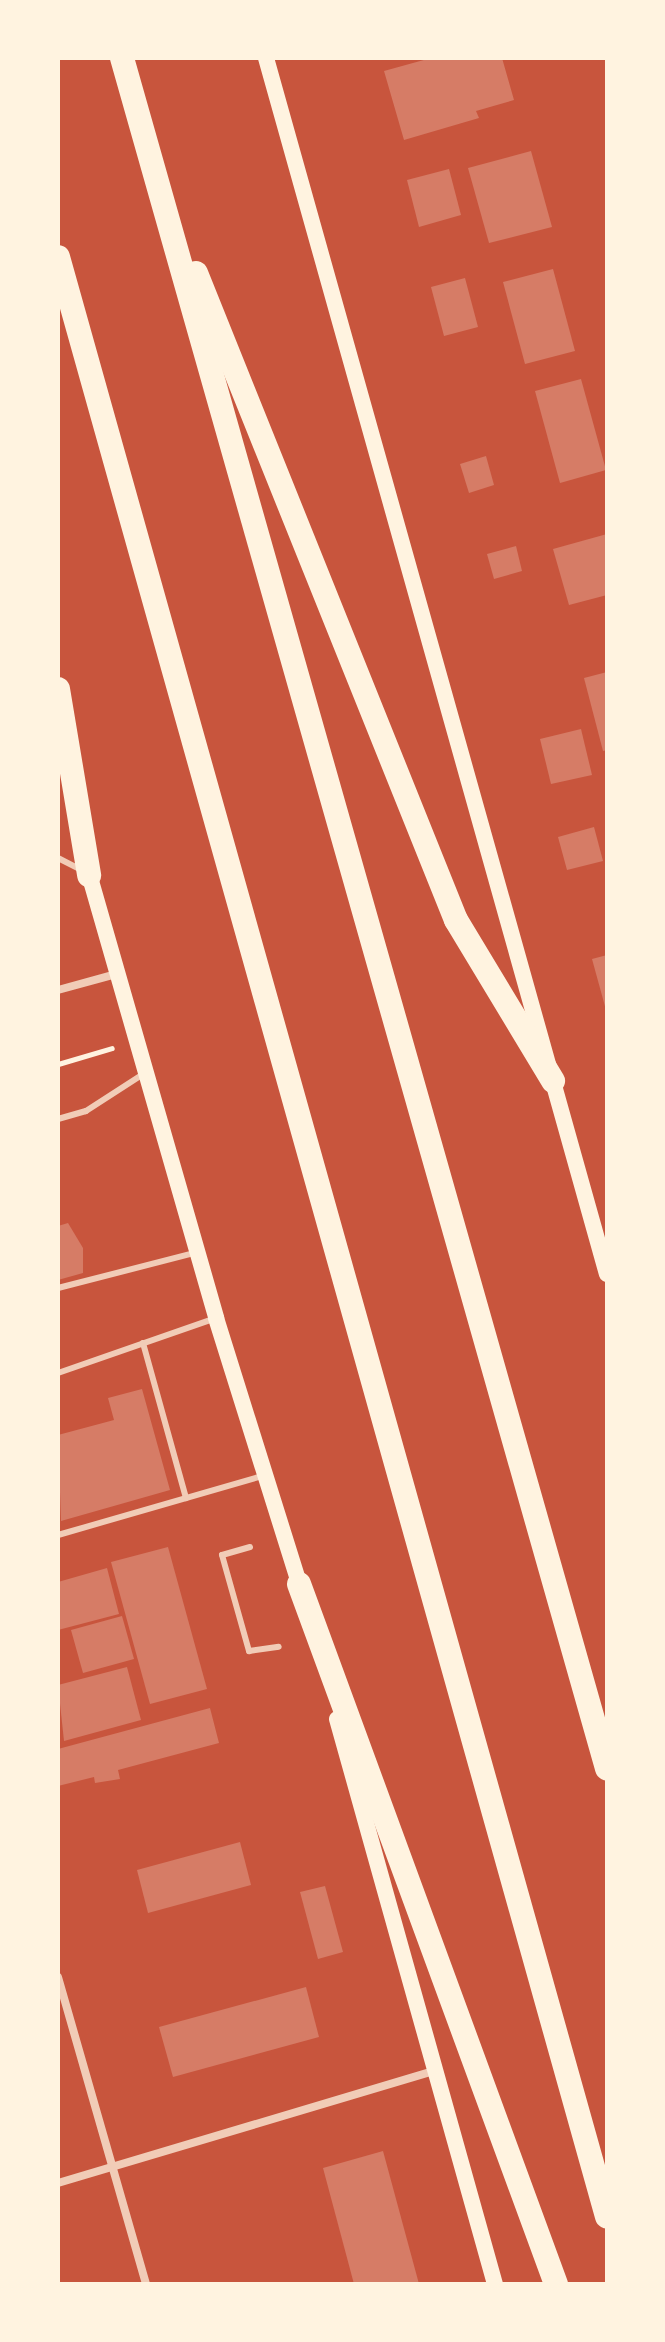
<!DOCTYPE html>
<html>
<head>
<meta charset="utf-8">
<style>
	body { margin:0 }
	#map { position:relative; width:665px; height:2342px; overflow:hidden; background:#c8553d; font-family:"Exo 2",sans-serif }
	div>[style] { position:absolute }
	.building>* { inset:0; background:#d67c66 }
	.path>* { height:5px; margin:-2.5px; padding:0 2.5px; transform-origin:2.5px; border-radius:2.5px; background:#fff3e0 }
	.service>* { height:6px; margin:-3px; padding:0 3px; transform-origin:3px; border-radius:3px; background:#f1ccb7 }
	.minor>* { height:8px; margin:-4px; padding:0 4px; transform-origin:4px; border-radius:4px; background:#f1ccb7 }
	.secondary>* { height:16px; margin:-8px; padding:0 8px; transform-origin:8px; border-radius:8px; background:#fff3e0 }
	.motorway>* { height:24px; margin:-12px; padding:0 12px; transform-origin:12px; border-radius:12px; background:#fff3e0 }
	span { translate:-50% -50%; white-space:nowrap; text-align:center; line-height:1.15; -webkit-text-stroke:7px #fff3e0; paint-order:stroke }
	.frame { position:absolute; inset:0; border:60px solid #fff3e0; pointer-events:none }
</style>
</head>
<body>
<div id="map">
	<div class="building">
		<i style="clip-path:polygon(431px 58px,502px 58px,514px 100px,476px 111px,479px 118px,404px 140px,384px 71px)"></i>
		<i style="clip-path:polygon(531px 151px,552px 227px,489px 243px,468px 168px)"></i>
		<i style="clip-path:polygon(449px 169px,461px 215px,419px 227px,407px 180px)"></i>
		<i style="clip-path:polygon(553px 269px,575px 351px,525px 364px,503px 282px)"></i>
		<i style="clip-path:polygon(465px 278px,478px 327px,444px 336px,431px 287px)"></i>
		<i style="clip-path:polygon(581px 379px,606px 470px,560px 483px,535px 391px)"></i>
		<i style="clip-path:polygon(486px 456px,494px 485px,469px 493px,460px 464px)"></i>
		<i style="clip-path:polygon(607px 534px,607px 595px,569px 605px,553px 549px)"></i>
		<i style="clip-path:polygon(516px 546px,522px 571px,494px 579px,487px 554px)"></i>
		<i style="clip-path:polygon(607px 672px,607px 750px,603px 751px,584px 678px)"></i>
		<i style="clip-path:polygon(581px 729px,592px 775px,551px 784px,540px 739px)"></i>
		<i style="clip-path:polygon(594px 827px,603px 861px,567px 870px,558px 837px)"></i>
		<i style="clip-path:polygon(607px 955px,607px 1010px,606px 1010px,592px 959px)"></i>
		<i style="clip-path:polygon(68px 1223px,83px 1248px,83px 1273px,58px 1280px,58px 1226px)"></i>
		<i style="clip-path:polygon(142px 1389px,170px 1490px,61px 1521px,58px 1435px,114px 1420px,108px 1398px)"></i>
		<i style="clip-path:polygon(168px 1547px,207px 1689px,150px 1704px,111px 1562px)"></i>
		<i style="clip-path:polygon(107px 1568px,119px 1614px,58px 1630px,58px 1582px)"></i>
		<i style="clip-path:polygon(122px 1616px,134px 1659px,83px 1673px,71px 1630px)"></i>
		<i style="clip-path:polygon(127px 1667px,141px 1720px,64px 1741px,58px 1685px)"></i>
		<i style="clip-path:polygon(210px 1708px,219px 1743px,118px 1770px,120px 1779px,95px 1783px,94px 1777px,58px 1786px,58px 1749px)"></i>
		<i style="clip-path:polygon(240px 1842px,251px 1885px,148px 1913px,137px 1870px)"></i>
		<i style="clip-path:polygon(325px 1886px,343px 1952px,318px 1959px,300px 1892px)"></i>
		<i style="clip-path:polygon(306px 1987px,319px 2037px,173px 2077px,159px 2027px)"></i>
		<i style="clip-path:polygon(383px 2151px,419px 2284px,354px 2284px,323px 2168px)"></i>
	</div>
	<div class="path">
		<i style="left:58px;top:1064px;width:56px;rotate:-16.5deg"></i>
	</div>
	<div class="service">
		<i style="left:58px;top:858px;width:25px;rotate:27deg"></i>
		<i style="left:58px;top:1119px;width:29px;rotate:-16deg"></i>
		<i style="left:86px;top:1111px;width:70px;rotate:-32.8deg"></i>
		<i style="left:58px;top:1288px;width:140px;rotate:-14.4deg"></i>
		<i style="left:143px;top:1343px;width:161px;rotate:74.5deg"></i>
		<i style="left:58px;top:1373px;width:167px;rotate:-19.2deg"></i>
		<i style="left:58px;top:1535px;width:212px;rotate:-16.1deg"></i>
		<i style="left:250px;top:1547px;width:29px;rotate:164deg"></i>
		<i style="left:222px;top:1555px;width:100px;rotate:74.3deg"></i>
		<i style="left:249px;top:1651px;width:30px;rotate:-8deg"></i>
	</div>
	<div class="minor">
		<i style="left:58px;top:990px;width:60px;rotate:-15.4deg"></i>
		<i style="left:58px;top:1977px;width:319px;rotate:74deg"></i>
		<i style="left:58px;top:2183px;width:395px;rotate:-16.6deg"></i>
	</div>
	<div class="secondary">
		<i style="left:266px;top:58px;width:1263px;rotate:74.34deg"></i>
		<i style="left:87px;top:867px;width:469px;rotate:74deg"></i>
		<i style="left:216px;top:1318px;width:288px;rotate:72.6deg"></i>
		<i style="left:337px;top:1719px;width:587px;rotate:74.38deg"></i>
	</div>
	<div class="motorway">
		<i style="left:122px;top:58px;width:1778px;rotate:74.17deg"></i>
		<i style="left:58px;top:257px;width:2035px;rotate:74.35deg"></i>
		<i style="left:196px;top:273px;width:697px;rotate:68.11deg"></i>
		<i style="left:456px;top:920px;width:188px;rotate:58.9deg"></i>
		<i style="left:58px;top:689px;width:189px;rotate:80.5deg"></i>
		<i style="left:299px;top:1584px;width:746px;rotate:69.84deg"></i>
	</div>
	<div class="frame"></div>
</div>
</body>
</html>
